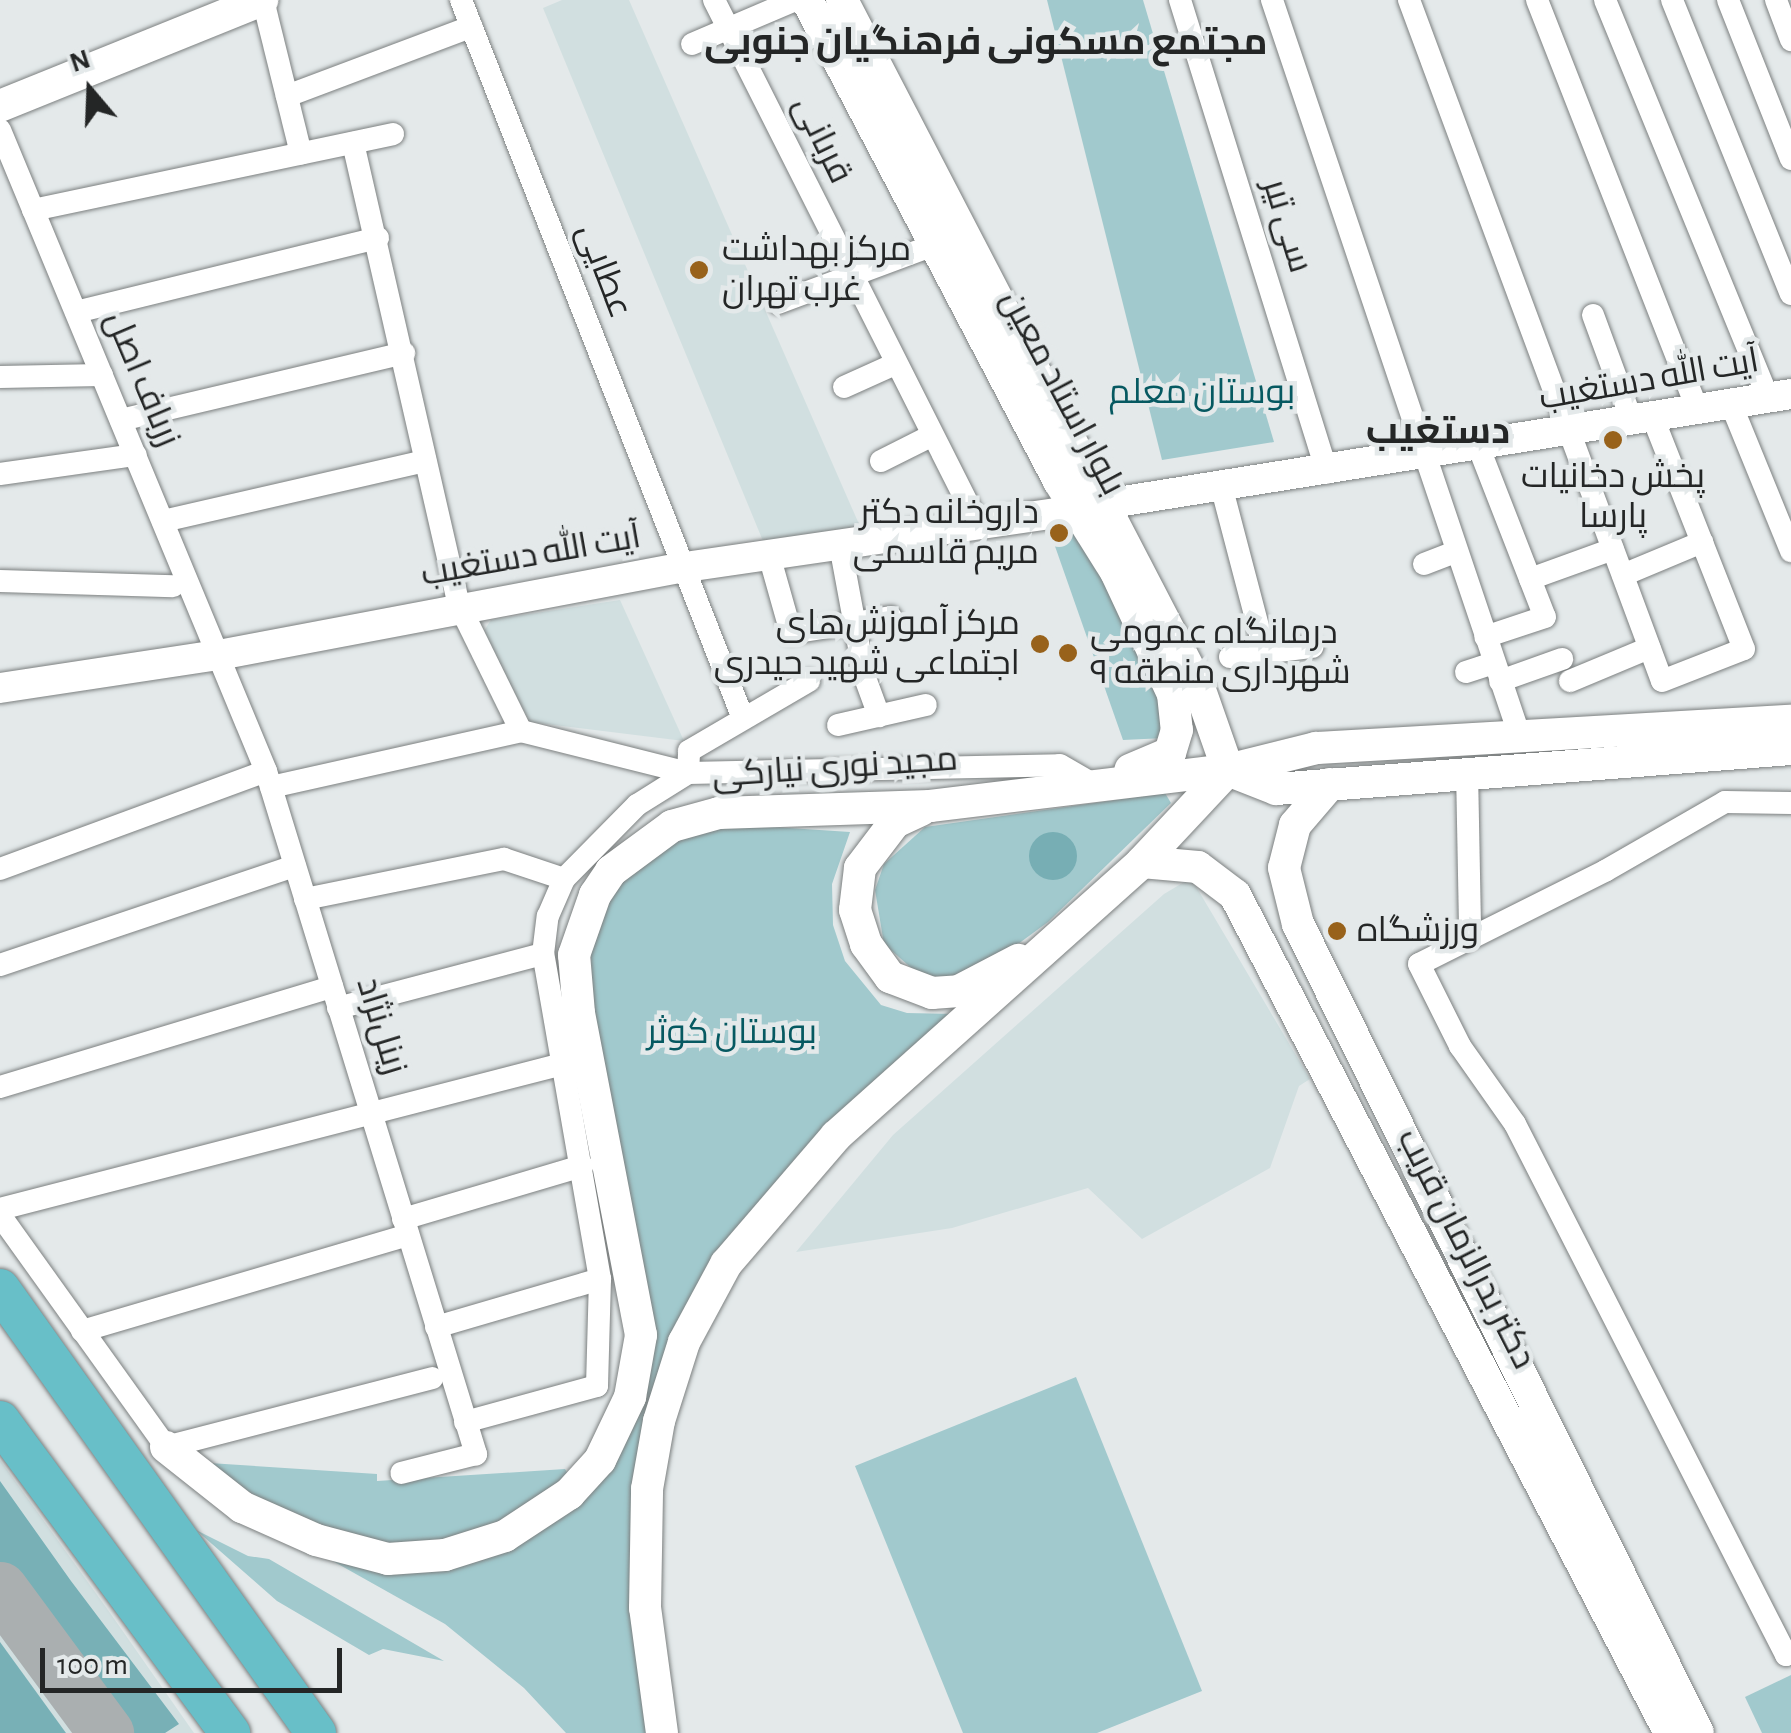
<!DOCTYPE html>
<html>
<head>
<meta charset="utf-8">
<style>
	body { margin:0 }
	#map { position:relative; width:1791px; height:1733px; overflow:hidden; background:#e4e9ea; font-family:"Alegreya Sans",Cairo,sans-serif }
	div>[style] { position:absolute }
	.built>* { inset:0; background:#d1dfe0 }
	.green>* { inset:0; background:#a1c9cd }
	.forest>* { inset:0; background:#78b0b6 }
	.water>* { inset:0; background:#77aeb4 }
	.round { border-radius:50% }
	.taxiway>* { height:55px; margin:-27.5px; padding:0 27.5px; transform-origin:27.5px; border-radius:27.5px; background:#aaafb0 }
	.roads { filter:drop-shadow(0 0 2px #7c8080) drop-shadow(0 0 2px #7c8080) }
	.minor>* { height:22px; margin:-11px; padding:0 11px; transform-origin:11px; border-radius:11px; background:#fff }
	.tertiary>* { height:30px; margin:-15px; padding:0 15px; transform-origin:15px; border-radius:15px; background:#fff }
	.secondary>* { height:32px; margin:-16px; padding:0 16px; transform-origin:16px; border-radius:16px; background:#fff }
	.trunk>* { height:40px; margin:-20px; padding:0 20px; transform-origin:20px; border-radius:20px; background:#68bfc8 }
	.dots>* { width:28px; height:28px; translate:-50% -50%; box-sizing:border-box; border:5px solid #e4e9ea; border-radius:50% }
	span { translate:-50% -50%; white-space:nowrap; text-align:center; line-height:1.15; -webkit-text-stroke:9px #e4e9ea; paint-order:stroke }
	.street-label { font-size:35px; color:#242626 }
	.poi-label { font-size:35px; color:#242626 }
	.left { translate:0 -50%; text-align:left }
	.right { translate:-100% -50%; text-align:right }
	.park-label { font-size:35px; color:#065961 }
	.neighbourhood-label { font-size:38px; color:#242626; font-weight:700 }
	.north { position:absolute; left:40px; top:40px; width:100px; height:100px; -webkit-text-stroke:8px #e4e9ea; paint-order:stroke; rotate:341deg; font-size:28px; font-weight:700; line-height:40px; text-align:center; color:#242626 }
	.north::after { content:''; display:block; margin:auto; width:35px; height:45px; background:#242626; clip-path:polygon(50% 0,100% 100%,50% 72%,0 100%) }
	.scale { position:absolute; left:40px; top:1648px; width:302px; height:45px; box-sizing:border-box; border:5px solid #242626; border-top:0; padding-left:12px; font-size:30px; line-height:35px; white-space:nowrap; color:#242626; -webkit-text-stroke:8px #e4e9ea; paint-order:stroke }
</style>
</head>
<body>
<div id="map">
	<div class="built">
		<i style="clip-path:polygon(562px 0,629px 0,862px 531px,763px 541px,543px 8px)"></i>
		<i style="clip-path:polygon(620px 600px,684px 741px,530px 722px,482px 634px,491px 620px)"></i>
		<i style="clip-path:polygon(1191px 878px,1310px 1079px,1299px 1086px,1270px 1168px,1142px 1239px,1088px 1188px,952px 1228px,796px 1252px,893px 1135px,1164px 894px)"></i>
		<i style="clip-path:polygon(0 1460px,108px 1610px,194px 1733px,0 1733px)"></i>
	</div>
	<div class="green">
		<i style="clip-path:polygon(1047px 0,1143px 0,1274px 442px,1162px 460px)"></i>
		<i style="clip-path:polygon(1078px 528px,1171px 714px,1165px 738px,1123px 740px,1050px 532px)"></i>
		<i style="clip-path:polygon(1165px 793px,1171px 803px,1048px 922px,992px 963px,949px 981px,925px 980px,884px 944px,875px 890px,884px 864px,925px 827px)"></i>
		<i style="clip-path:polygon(744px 825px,850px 832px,832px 884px,833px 925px,845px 961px,881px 1005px,907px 1013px,953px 1014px,800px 1154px,731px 1235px,657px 1384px,649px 1733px,566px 1733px,524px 1688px,445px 1624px,322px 1555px,513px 1547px,640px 1400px,592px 1012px,591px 952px,610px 898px,623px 881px,684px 834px)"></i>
		<i style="clip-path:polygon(1076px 1377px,1202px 1691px,1097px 1733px,963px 1733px,855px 1466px)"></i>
		<i style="clip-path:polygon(209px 1463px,377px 1474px,377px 1481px,565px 1469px,571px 1479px,547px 1502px,436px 1547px,357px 1544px,266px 1504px)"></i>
		<i style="clip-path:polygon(196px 1530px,248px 1556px,269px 1559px,444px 1661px,383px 1649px,369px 1655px,277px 1601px)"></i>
		<i style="clip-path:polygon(1791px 1675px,1791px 1733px,1762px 1733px,1745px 1697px)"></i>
	</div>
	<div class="forest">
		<i style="clip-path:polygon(0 1481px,71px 1581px,179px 1724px,165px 1733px,116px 1733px,0 1573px)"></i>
		<i style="clip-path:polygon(0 1642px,66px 1733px,0 1733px)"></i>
	</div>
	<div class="water">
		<i class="round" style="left:1029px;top:832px;width:48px;height:48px"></i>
	</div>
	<div class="taxiway">
		<i style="left:0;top:1589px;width:179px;rotate:53.6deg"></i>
	</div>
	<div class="roads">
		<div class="minor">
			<i style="left:263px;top:0;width:158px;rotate:76.1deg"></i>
			<i style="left:461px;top:0;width:769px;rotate:68.57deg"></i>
			<i style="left:714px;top:0;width:587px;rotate:63.26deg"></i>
			<i style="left:1180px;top:0;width:495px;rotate:72.7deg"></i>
			<i style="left:1272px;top:0;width:778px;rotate:71.4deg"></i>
			<i style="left:1409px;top:0;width:726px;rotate:69.62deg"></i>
			<i style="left:1662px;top:681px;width:88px;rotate:-21.3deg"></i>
			<i style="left:1744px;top:649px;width:248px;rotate:-111.5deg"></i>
			<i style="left:1537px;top:0;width:440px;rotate:68.6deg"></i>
			<i style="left:1605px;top:0;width:430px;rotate:67.7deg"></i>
			<i style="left:1672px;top:0;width:317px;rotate:68deg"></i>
			<i style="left:1728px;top:0;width:171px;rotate:68.4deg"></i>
			<i style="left:1776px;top:0;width:43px;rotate:69.4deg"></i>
			<i style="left:692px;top:44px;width:112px;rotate:-23.1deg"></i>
			<i style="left:287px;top:96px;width:197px;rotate:-20.6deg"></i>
			<i style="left:0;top:130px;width:694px;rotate:67.46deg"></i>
			<i style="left:266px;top:771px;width:715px;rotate:72.91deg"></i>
			<i style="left:476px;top:1454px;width:77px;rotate:165.8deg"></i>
			<i style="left:353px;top:143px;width:474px;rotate:77.1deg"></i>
			<i style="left:459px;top:605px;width:140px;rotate:63.8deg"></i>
			<i style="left:521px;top:731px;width:172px;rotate:14.1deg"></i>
			<i style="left:688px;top:773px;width:372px;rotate:-1.2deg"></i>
			<i style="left:1060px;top:765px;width:34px;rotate:30deg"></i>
			<i style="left:33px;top:210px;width:368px;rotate:-11.9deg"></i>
			<i style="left:778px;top:303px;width:172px;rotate:-20.4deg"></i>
			<i style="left:76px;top:312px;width:311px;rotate:-13.8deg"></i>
			<i style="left:1593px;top:315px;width:113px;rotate:69.8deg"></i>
			<i style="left:0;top:377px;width:102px;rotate:-1.1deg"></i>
			<i style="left:844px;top:387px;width:56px;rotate:-24.3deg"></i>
			<i style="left:1731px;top:404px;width:159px;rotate:67.8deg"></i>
			<i style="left:121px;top:420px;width:291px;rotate:-13.3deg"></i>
			<i style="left:1479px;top:448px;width:181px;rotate:68.7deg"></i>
			<i style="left:1545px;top:617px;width:63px;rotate:161.6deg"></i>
			<i style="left:881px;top:461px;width:56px;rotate:-26.6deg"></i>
			<i style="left:0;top:474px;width:137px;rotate:-8deg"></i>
			<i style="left:1222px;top:489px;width:170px;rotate:75.3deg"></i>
			<i style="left:163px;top:521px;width:269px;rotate:-12.9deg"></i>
			<i style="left:840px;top:545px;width:132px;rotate:79.5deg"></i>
			<i style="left:864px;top:675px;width:44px;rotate:69.9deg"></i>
			<i style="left:769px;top:555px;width:81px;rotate:74.2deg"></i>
			<i style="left:791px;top:633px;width:101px;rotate:-9.1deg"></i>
			<i style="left:1424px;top:564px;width:34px;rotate:-21deg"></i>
			<i style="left:1623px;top:575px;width:86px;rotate:-22.7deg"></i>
			<i style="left:1530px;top:579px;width:88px;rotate:-19.9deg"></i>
			<i style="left:0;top:581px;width:173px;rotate:1.7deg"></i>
			<i style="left:1230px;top:657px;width:83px;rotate:-7deg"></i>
			<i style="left:1466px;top:672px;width:29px;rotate:-18deg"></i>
			<i style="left:1500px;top:681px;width:66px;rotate:-19.5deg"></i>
			<i style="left:1570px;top:681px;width:86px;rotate:-22.7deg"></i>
			<i style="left:838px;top:725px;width:90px;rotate:-12.8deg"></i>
			<i style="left:1467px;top:770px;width:163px;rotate:88.9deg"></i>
			<i style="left:271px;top:787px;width:256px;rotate:-12.6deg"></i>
			<i style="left:1791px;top:803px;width:66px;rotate:-179.1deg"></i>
			<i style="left:1725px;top:802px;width:138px;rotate:150.1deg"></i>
			<i style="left:1605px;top:871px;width:208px;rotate:153.4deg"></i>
			<i style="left:1419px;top:964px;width:92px;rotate:63.4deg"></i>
			<i style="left:1460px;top:1046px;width:95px;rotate:54.8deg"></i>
			<i style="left:1515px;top:1124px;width:596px;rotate:62.96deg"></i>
			<i style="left:1786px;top:1655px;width:6px;rotate:-31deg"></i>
			<i style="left:0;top:869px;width:283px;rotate:-20.2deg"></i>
			<i style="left:305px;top:899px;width:203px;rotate:-11.4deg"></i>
			<i style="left:504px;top:859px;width:63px;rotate:18.4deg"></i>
			<i style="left:0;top:965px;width:311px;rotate:-18.6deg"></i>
			<i style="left:338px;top:1008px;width:212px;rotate:-14.8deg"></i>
			<i style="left:0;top:1087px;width:347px;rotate:-16.8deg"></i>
			<i style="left:0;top:1209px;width:577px;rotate:-14.45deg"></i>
			<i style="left:0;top:1215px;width:285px;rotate:54.4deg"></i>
			<i style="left:166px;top:1447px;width:275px;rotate:-14.5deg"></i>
			<i style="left:403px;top:1219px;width:187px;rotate:-16.5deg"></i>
			<i style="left:436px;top:1327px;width:171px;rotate:-16.3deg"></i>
			<i style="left:82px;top:1331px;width:340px;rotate:-16.4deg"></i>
			<i style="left:465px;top:1422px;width:137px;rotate:-15.3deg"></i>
			<i style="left:597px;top:1386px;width:107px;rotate:-88.4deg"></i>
			<i style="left:600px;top:1279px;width:330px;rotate:-99.9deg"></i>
			<i style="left:543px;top:954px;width:38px;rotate:-83deg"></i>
			<i style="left:548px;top:916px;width:40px;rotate:-66.6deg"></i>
			<i style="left:564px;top:879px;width:104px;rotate:-45.4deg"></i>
			<i style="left:637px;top:805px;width:60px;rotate:-32.1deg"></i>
			<i style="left:688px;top:773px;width:22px;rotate:-87deg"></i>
			<i style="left:689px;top:751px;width:139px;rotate:-30.3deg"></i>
		</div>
		<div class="tertiary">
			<i style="left:1105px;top:504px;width:695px;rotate:-9.11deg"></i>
			<i style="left:0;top:688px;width:221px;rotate:-8.6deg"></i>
			<i style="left:219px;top:655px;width:468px;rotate:-10.7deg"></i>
			<i style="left:679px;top:568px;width:402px;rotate:-8.3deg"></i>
		</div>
		<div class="secondary">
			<i style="left:807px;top:0;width:543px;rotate:62.35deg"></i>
			<i style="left:1059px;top:481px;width:107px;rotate:57.9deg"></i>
			<i style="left:1116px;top:572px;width:135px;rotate:65deg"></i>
			<i style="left:1173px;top:694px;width:36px;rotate:84deg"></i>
			<i style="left:1177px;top:730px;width:24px;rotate:107deg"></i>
			<i style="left:1170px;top:753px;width:43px;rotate:157deg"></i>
			<i style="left:842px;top:0;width:777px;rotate:62.58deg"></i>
			<i style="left:1200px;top:690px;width:85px;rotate:70.7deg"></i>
			<i style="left:0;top:106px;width:283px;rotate:-22deg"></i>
			<i style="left:1228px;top:770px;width:52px;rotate:21.6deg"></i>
			<i style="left:1276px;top:789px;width:517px;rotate:-4.44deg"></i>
			<i style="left:1330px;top:784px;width:54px;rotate:130.5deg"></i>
			<i style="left:1295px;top:825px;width:44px;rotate:104.3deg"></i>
			<i style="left:1284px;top:868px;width:58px;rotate:76deg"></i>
			<i style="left:1298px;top:924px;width:902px;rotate:63.69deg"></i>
			<i style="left:921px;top:810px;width:29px;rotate:155deg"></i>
			<i style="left:895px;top:822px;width:58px;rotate:127.3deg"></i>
			<i style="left:860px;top:868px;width:42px;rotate:96.8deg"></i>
			<i style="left:855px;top:910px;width:36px;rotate:72deg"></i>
			<i style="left:866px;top:944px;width:41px;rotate:54deg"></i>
			<i style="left:890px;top:977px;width:45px;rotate:20.9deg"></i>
			<i style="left:932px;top:993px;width:27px;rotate:-4deg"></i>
			<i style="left:959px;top:991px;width:67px;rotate:-27.7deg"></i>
			<i style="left:1142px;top:862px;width:56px;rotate:5.1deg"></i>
			<i style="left:1198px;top:867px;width:46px;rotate:37.1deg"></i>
			<i style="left:1235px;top:895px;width:944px;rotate:62.57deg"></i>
			<i style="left:166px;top:1447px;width:97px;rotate:38.3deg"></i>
			<i style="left:242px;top:1507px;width:81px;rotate:24deg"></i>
			<i style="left:316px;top:1540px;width:74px;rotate:14.8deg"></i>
			<i style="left:388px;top:1559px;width:57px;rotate:-4deg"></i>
			<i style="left:445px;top:1555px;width:63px;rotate:-17.6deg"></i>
			<i style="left:505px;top:1536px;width:77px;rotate:-33.3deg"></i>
			<i style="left:569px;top:1494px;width:46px;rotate:-47.6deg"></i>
			<i style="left:600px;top:1460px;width:70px;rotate:-64.5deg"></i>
			<i style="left:630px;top:1397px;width:63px;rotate:-79.9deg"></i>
			<i style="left:641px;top:1335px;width:328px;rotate:-100.9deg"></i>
			<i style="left:579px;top:1013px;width:58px;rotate:-94.9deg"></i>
			<i style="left:574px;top:955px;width:64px;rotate:-70.7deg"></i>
			<i style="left:595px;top:895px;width:29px;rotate:-56deg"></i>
			<i style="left:611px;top:871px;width:76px;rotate:-36.4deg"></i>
			<i style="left:672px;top:826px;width:49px;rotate:-15.5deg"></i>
			<i style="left:719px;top:813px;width:211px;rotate:-1.9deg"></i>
			<i style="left:930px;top:806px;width:300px;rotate:-6.9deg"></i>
			<i style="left:1228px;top:770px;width:91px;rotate:-14deg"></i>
			<i style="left:1316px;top:748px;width:476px;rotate:-3.3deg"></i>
			<i style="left:662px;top:1733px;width:126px;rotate:-97.7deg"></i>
			<i style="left:645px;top:1608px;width:119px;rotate:-89deg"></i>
			<i style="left:647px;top:1489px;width:69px;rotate:-80deg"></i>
			<i style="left:659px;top:1421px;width:83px;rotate:-72.4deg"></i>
			<i style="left:684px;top:1342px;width:89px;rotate:-61.7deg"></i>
			<i style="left:726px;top:1264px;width:169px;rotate:-49.3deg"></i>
			<i style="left:836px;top:1136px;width:411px;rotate:-41.8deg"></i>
			<i style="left:1142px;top:862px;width:126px;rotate:-46.9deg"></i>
		</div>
		<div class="trunk">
			<i style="left:0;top:1289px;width:545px;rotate:54.56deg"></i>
			<i style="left:0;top:1421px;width:388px;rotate:53.6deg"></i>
		</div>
	</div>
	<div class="dots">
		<i style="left:699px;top:270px;background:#98621b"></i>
		<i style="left:1613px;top:440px;background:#98621b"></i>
		<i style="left:1059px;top:533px;background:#98621b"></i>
		<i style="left:1040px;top:644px;background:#98621b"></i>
		<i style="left:1068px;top:653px;background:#98621b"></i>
		<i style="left:1337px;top:931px;background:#98621b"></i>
	</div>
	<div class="street-label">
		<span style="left:822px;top:140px;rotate:64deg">قربانی</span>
		<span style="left:1287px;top:226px;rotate:73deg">سی تیر</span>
		<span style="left:604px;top:271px;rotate:69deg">عطایی</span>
		<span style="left:142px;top:379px;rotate:67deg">زرباف اصل</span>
		<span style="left:1649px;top:380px;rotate:-10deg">آیت الله دستغیب</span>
		<span style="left:1062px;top:393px;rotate:62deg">بلوار استاد معین</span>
		<span style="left:531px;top:556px;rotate:-10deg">آیت الله دستغیب</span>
		<span style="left:835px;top:768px;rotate:-4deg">مجید نوری نیارکی</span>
		<span style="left:381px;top:1026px;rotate:73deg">زینل‌نژاد</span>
		<span style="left:1466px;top:1249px;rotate:63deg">دکتر بدرالزمان قریب</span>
	</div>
	<div class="poi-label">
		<span class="left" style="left:722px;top:270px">مرکز بهداشت<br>غرب تهران</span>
		<span style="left:1613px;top:497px">پخش دخانیات<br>پارسا</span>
		<span class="right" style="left:1039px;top:533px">داروخانه دکتر<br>مریم قاسمی</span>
		<span class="right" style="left:1020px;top:644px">مرکز آموزش‌های<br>اجتماعی شهید حیدری</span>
		<span class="left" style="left:1090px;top:653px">درمانگاه عمومی<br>شهرداری منطقه ۹</span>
		<span class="left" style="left:1357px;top:931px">ورزشگاه</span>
	</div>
	<div class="park-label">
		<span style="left:1202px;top:393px">بوستان معلم</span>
		<span style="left:732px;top:1033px">بوستان کوثر</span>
	</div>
	<div class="neighbourhood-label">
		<span style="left:986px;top:44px">مجتمع مسکونی فرهنگیان جنوبی</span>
		<span style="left:1438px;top:433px">دستغیب</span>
	</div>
	<div class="north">N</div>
	<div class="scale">100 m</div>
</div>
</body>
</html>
